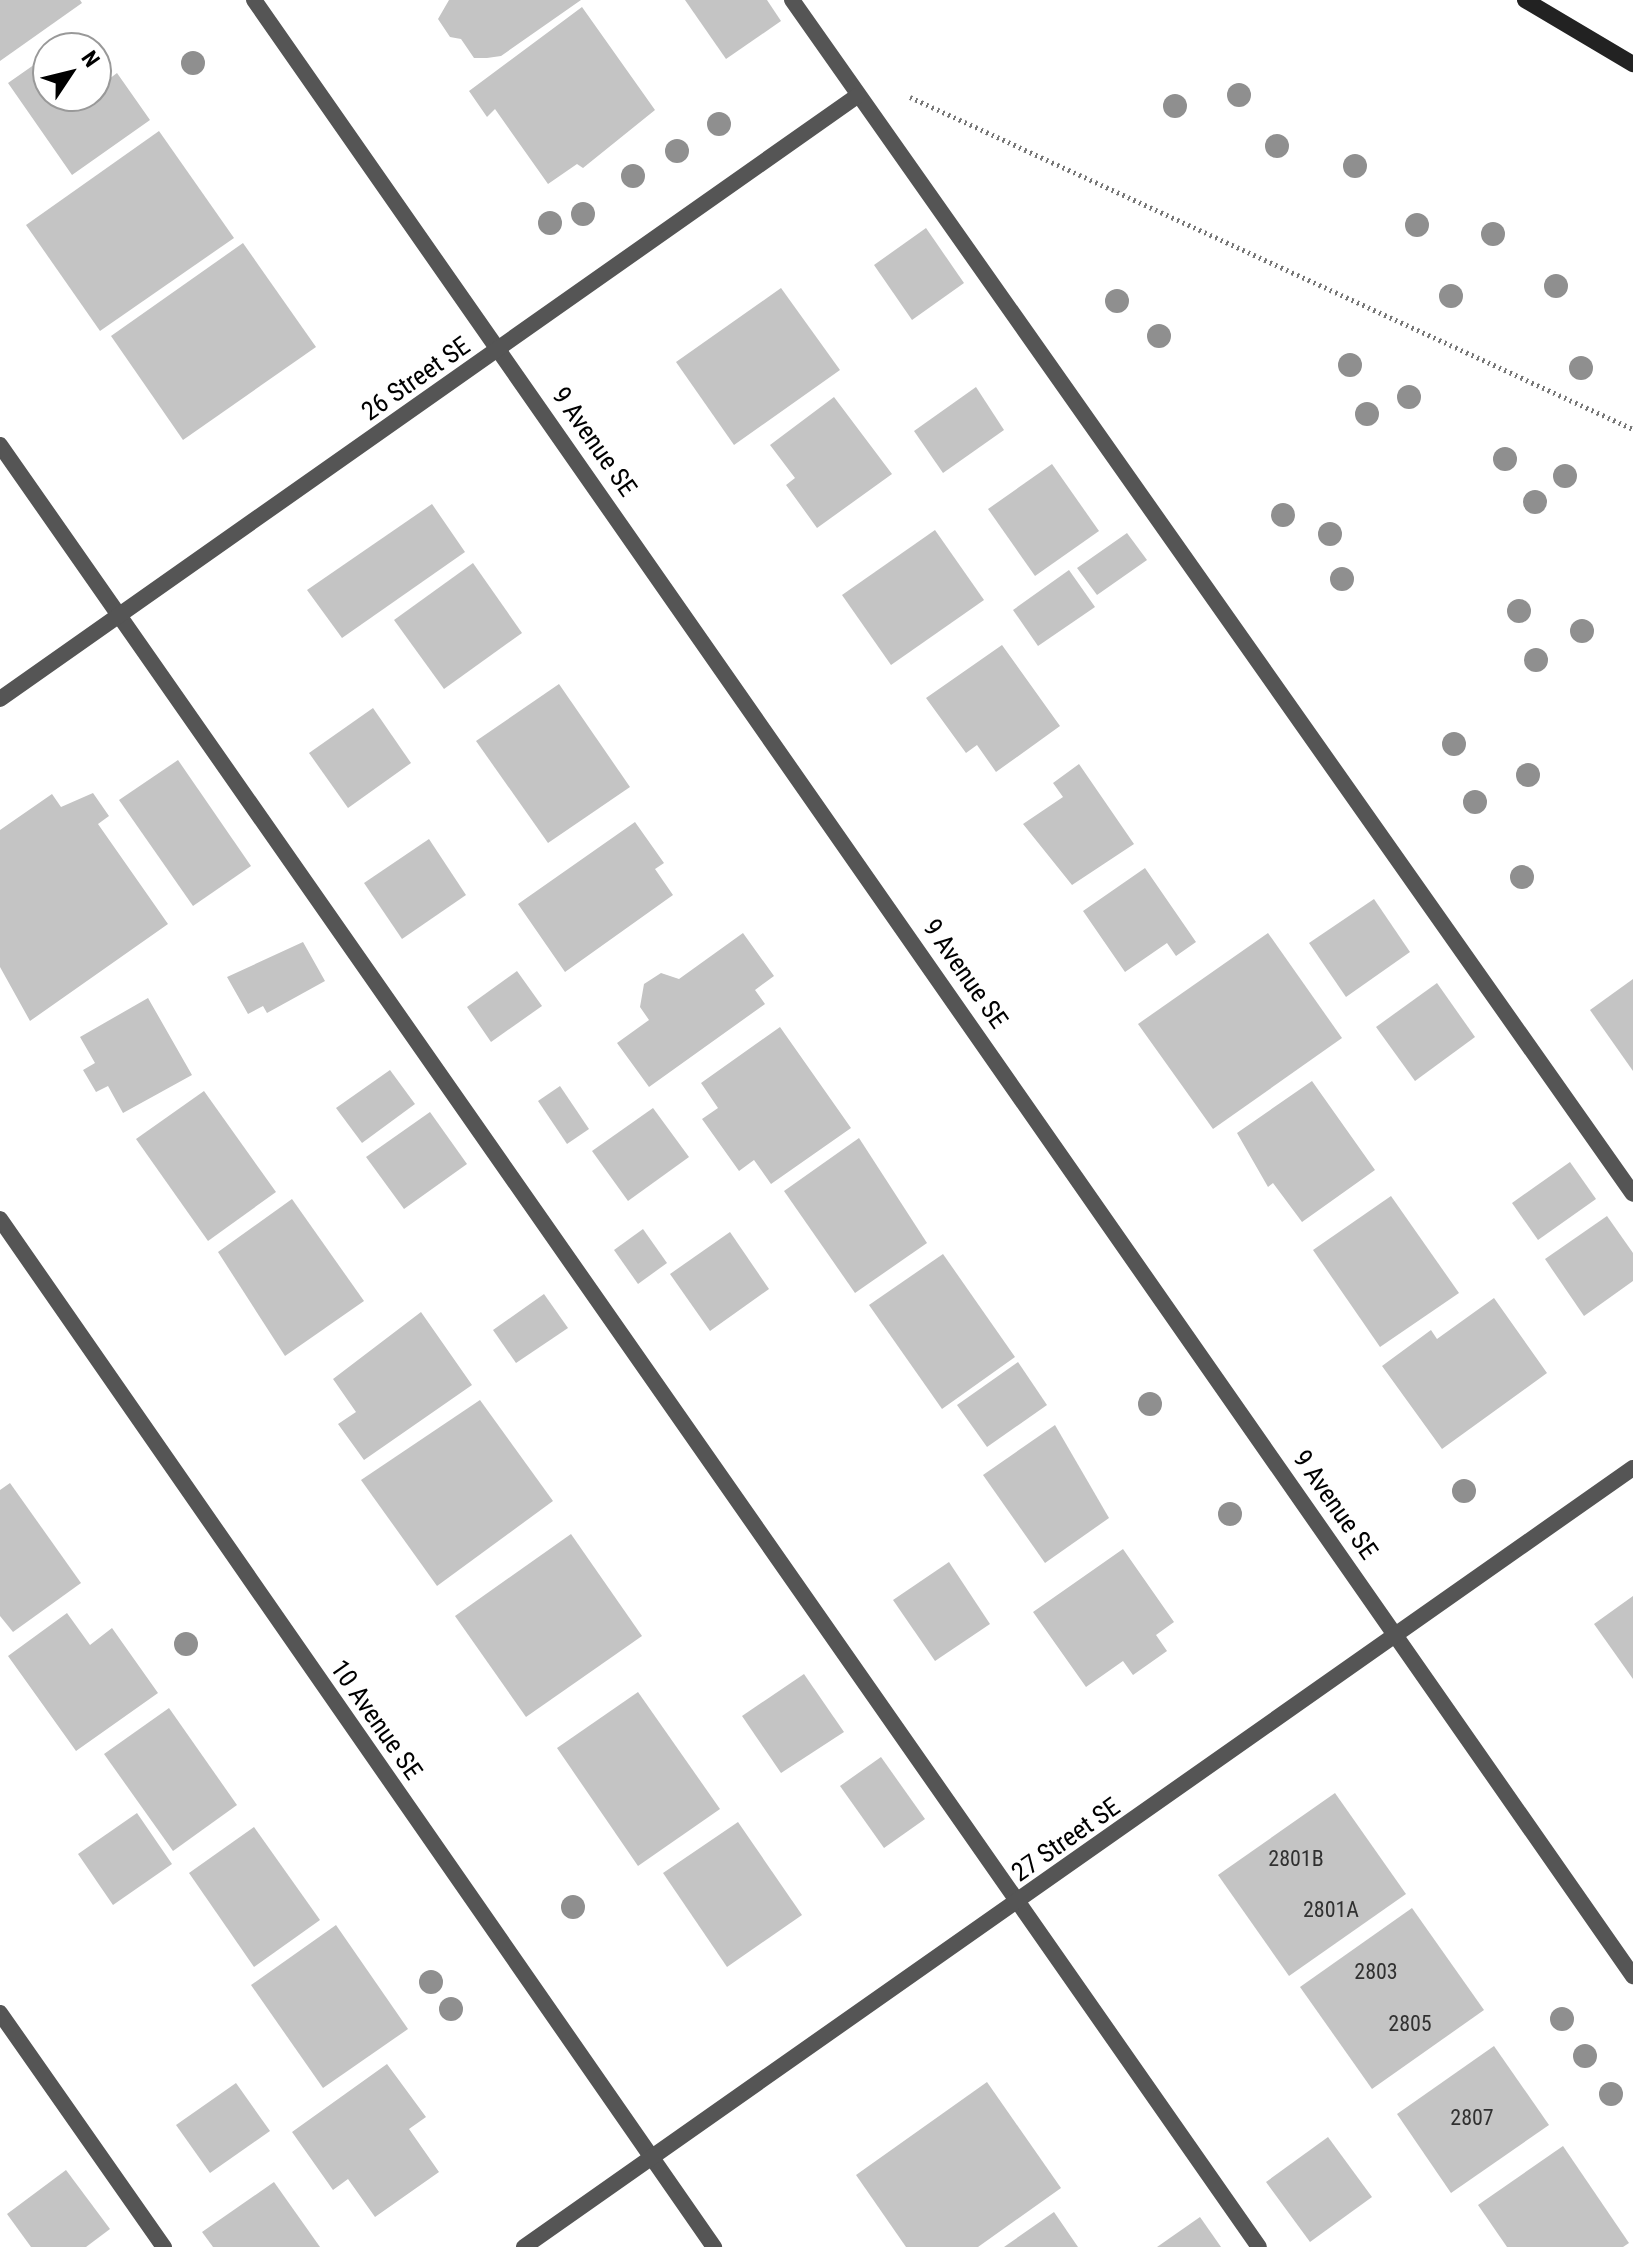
<!DOCTYPE html>
<html>
<head>
<meta charset="utf-8">
<style>
	body { margin:0 }
	#map { position:relative; width:1633px; height:2247px; overflow:hidden; background:#fff; font-family:"Roboto Condensed",sans-serif }
	div>[style] { position:absolute }
	.building>* { inset:0; background:#c4c4c4 }
	.path>* { height:5px; margin-top:-2.5px; transform-origin:0; background:repeating-linear-gradient(90deg,#777 0 2px,transparent 0 6px) }
	.lane>* { height:16px; margin:-8px; padding:0 8px; transform-origin:8px; border-radius:8px; background:#555 }
	.street>* { height:16px; margin:-8px; padding:0 8px; transform-origin:8px; border-radius:8px; background:#555 }
	.secondary>* { height:16px; margin:-8px; padding:0 8px; transform-origin:8px; border-radius:8px; background:#222 }
	.trees>* { width:24px; height:24px; margin:-12px; border-radius:50%; background:#8f8f8f }
	span { translate:-50% -50%; white-space:nowrap; text-align:center; line-height:1.15; -webkit-text-stroke:7px #fff; paint-order:stroke }
	.number-label { font-size:22px; color:#313131 }
	.number-label span { -webkit-text-stroke-width:0 }
	.street-label { font-size:26px; color:#000 }
	.north { position:absolute; left:32px; top:32px; width:80px; height:80px; box-sizing:border-box; background:#fff; border:2px solid #999; border-radius:50%; rotate:55deg; font-size:22px; font-weight:700; line-height:32px; text-align:center; color:#000 }
	.north::after { content:''; display:block; margin:auto; width:28px; height:36px; background:#000; clip-path:polygon(50% 0,100% 100%,50% 72%,0 100%) }
</style>
</head>
<body>
<div id="map">
	<div class="building">
		<i style="clip-path:polygon(0 0,80px 0,82px 3px,0 61px)"></i>
		<i style="clip-path:polygon(449px 0,581px 0,501px 56px,487px 58px,474px 58px,461px 39px,450px 37px,438px 19px)"></i>
		<i style="clip-path:polygon(685px 0,767px 0,781px 21px,726px 59px)"></i>
		<i style="clip-path:polygon(582px 7px,655px 110px,583px 168px,577px 164px,548px 184px,495px 109px,487px 117px,469px 91px)"></i>
		<i style="clip-path:polygon(78px 34px,88px 48px,57px 48px)"></i>
		<i style="clip-path:polygon(48px 55px,48px 96px,96px 96px,96px 60px,109px 79px,117px 73px,150px 120px,72px 175px,8px 83px)"></i>
		<i style="clip-path:polygon(159px 131px,234px 238px,100px 331px,26px 225px)"></i>
		<i style="clip-path:polygon(926px 228px,964px 283px,912px 320px,874px 265px)"></i>
		<i style="clip-path:polygon(243px 243px,316px 347px,183px 440px,111px 336px)"></i>
		<i style="clip-path:polygon(781px 288px,840px 370px,734px 445px,676px 362px)"></i>
		<i style="clip-path:polygon(976px 387px,1004px 430px,943px 473px,914px 431px)"></i>
		<i style="clip-path:polygon(834px 397px,892px 474px,817px 528px,786px 485px,795px 478px,770px 445px)"></i>
		<i style="clip-path:polygon(1052px 464px,1099px 531px,1035px 576px,988px 509px)"></i>
		<i style="clip-path:polygon(432px 504px,465px 552px,342px 638px,307px 590px)"></i>
		<i style="clip-path:polygon(935px 530px,984px 600px,891px 665px,842px 595px)"></i>
		<i style="clip-path:polygon(1127px 533px,1147px 560px,1097px 595px,1077px 568px)"></i>
		<i style="clip-path:polygon(473px 563px,522px 633px,444px 689px,394px 620px)"></i>
		<i style="clip-path:polygon(1069px 570px,1095px 607px,1038px 646px,1013px 610px)"></i>
		<i style="clip-path:polygon(1002px 645px,1060px 726px,996px 772px,977px 745px,966px 753px,926px 698px)"></i>
		<i style="clip-path:polygon(559px 684px,630px 787px,548px 843px,476px 741px)"></i>
		<i style="clip-path:polygon(373px 708px,411px 763px,348px 808px,309px 753px)"></i>
		<i style="clip-path:polygon(178px 760px,251px 866px,193px 906px,119px 800px)"></i>
		<i style="clip-path:polygon(1079px 764px,1134px 844px,1072px 885px,1023px 824px,1063px 797px,1053px 783px)"></i>
		<i style="clip-path:polygon(93px 793px,109px 816px,98px 824px,168px 924px,30px 1021px,0 967px,0 830px,52px 794px,61px 807px)"></i>
		<i style="clip-path:polygon(635px 822px,664px 863px,655px 869px,673px 895px,565px 972px,518px 904px)"></i>
		<i style="clip-path:polygon(429px 839px,466px 895px,402px 939px,364px 883px)"></i>
		<i style="clip-path:polygon(1145px 868px,1196px 942px,1176px 956px,1167px 943px,1125px 972px,1083px 911px)"></i>
		<i style="clip-path:polygon(1374px 899px,1410px 952px,1346px 997px,1309px 943px)"></i>
		<i style="clip-path:polygon(743px 933px,774px 976px,755px 990px,765px 1004px,649px 1087px,617px 1043px,649px 1020px,640px 1007px,644px 984px,661px 973px,679px 979px)"></i>
		<i style="clip-path:polygon(1268px 933px,1342px 1038px,1213px 1129px,1138px 1024px)"></i>
		<i style="clip-path:polygon(303px 942px,325px 981px,267px 1013px,263px 1006px,248px 1014px,227px 977px)"></i>
		<i style="clip-path:polygon(517px 971px,542px 1006px,491px 1042px,467px 1007px)"></i>
		<i style="clip-path:polygon(1633px 979px,1633px 1071px,1590px 1010px)"></i>
		<i style="clip-path:polygon(1437px 983px,1475px 1037px,1415px 1081px,1376px 1027px)"></i>
		<i style="clip-path:polygon(148px 998px,192px 1075px,123px 1113px,108px 1086px,96px 1092px,83px 1070px,95px 1063px,80px 1037px)"></i>
		<i style="clip-path:polygon(780px 1027px,851px 1128px,771px 1184px,754px 1160px,739px 1171px,702px 1119px,718px 1108px,701px 1083px)"></i>
		<i style="clip-path:polygon(390px 1070px,415px 1104px,362px 1143px,336px 1108px)"></i>
		<i style="clip-path:polygon(1312px 1081px,1375px 1170px,1302px 1222px,1273px 1183px,1268px 1187px,1237px 1133px)"></i>
		<i style="clip-path:polygon(560px 1086px,589px 1129px,567px 1144px,538px 1101px)"></i>
		<i style="clip-path:polygon(204px 1091px,276px 1192px,208px 1241px,136px 1139px)"></i>
		<i style="clip-path:polygon(653px 1108px,689px 1157px,628px 1201px,592px 1151px)"></i>
		<i style="clip-path:polygon(430px 1112px,467px 1164px,404px 1209px,366px 1157px)"></i>
		<i style="clip-path:polygon(859px 1138px,927px 1243px,855px 1293px,784px 1191px)"></i>
		<i style="clip-path:polygon(1570px 1162px,1596px 1199px,1538px 1240px,1512px 1203px)"></i>
		<i style="clip-path:polygon(1391px 1196px,1459px 1293px,1380px 1347px,1313px 1250px)"></i>
		<i style="clip-path:polygon(292px 1199px,364px 1301px,285px 1356px,218px 1252px)"></i>
		<i style="clip-path:polygon(1607px 1216px,1633px 1253px,1633px 1281px,1584px 1316px,1545px 1259px)"></i>
		<i style="clip-path:polygon(643px 1229px,667px 1263px,638px 1284px,614px 1250px)"></i>
		<i style="clip-path:polygon(730px 1232px,769px 1289px,710px 1331px,670px 1274px)"></i>
		<i style="clip-path:polygon(943px 1254px,1015px 1357px,942px 1409px,869px 1305px)"></i>
		<i style="clip-path:polygon(544px 1294px,568px 1328px,516px 1363px,493px 1330px)"></i>
		<i style="clip-path:polygon(1494px 1298px,1547px 1373px,1442px 1449px,1382px 1366px,1431px 1330px,1437px 1339px)"></i>
		<i style="clip-path:polygon(421px 1312px,472px 1385px,364px 1460px,338px 1424px,356px 1412px,333px 1379px)"></i>
		<i style="clip-path:polygon(1018px 1362px,1047px 1405px,987px 1447px,957px 1405px)"></i>
		<i style="clip-path:polygon(480px 1400px,553px 1501px,437px 1586px,361px 1480px)"></i>
		<i style="clip-path:polygon(1055px 1425px,1109px 1518px,1045px 1563px,983px 1475px)"></i>
		<i style="clip-path:polygon(10px 1483px,81px 1583px,13px 1632px,0 1616px,0 1490px)"></i>
		<i style="clip-path:polygon(571px 1534px,642px 1636px,526px 1717px,455px 1616px)"></i>
		<i style="clip-path:polygon(1123px 1549px,1174px 1622px,1156px 1635px,1167px 1651px,1133px 1675px,1123px 1661px,1086px 1687px,1033px 1612px)"></i>
		<i style="clip-path:polygon(949px 1562px,990px 1624px,935px 1661px,893px 1600px)"></i>
		<i style="clip-path:polygon(1633px 1596px,1633px 1679px,1594px 1624px)"></i>
		<i style="clip-path:polygon(67px 1613px,90px 1645px,112px 1628px,158px 1693px,76px 1751px,8px 1656px)"></i>
		<i style="clip-path:polygon(804px 1674px,844px 1732px,781px 1773px,742px 1716px)"></i>
		<i style="clip-path:polygon(638px 1692px,720px 1809px,638px 1866px,557px 1748px)"></i>
		<i style="clip-path:polygon(169px 1708px,237px 1805px,173px 1851px,104px 1754px)"></i>
		<i style="clip-path:polygon(881px 1757px,925px 1819px,884px 1848px,840px 1786px)"></i>
		<i style="clip-path:polygon(1335px 1793px,1406px 1894px,1289px 1976px,1218px 1875px)"></i>
		<i style="clip-path:polygon(137px 1813px,172px 1864px,113px 1905px,78px 1854px)"></i>
		<i style="clip-path:polygon(738px 1822px,802px 1915px,727px 1967px,663px 1873px)"></i>
		<i style="clip-path:polygon(254px 1827px,320px 1920px,254px 1967px,189px 1873px)"></i>
		<i style="clip-path:polygon(1412px 1908px,1484px 2010px,1372px 2089px,1300px 1987px)"></i>
		<i style="clip-path:polygon(336px 1925px,408px 2029px,323px 2088px,251px 1985px)"></i>
		<i style="clip-path:polygon(1494px 2046px,1549px 2125px,1451px 2193px,1397px 2114px)"></i>
		<i style="clip-path:polygon(387px 2064px,426px 2117px,409px 2129px,439px 2172px,375px 2217px,348px 2179px,333px 2190px,292px 2132px)"></i>
		<i style="clip-path:polygon(987px 2082px,1061px 2188px,978px 2247px,906px 2247px,856px 2175px)"></i>
		<i style="clip-path:polygon(236px 2083px,270px 2131px,210px 2173px,176px 2125px)"></i>
		<i style="clip-path:polygon(1328px 2137px,1372px 2197px,1310px 2242px,1266px 2182px)"></i>
		<i style="clip-path:polygon(1563px 2146px,1629px 2243px,1623px 2247px,1507px 2247px,1478px 2205px)"></i>
		<i style="clip-path:polygon(66px 2170px,110px 2229px,86px 2247px,31px 2247px,7px 2214px)"></i>
		<i style="clip-path:polygon(274px 2182px,320px 2247px,213px 2247px,202px 2232px)"></i>
		<i style="clip-path:polygon(1054px 2212px,1078px 2247px,1004px 2247px)"></i>
		<i style="clip-path:polygon(1200px 2217px,1221px 2247px,1157px 2247px)"></i>
	</div>
	<div class="path">
		<i style="left:910px;top:97px;width:796px;rotate:24.66deg"></i>
	</div>
	<div class="lane">
		<i style="left:792px;top:0;width:1460px;rotate:54.84deg"></i>
		<i style="left:0;top:445px;width:2198px;rotate:55.06deg"></i>
		<i style="left:0;top:2013px;width:286px;rotate:55deg"></i>
	</div>
	<div class="street">
		<i style="left:254px;top:0;width:2410px;rotate:55.09deg"></i>
		<i style="left:0;top:699px;width:1048px;rotate:-35.13deg"></i>
		<i style="left:0;top:1219px;width:1252px;rotate:55.22deg"></i>
		<i style="left:524px;top:2247px;width:1355px;rotate:-35.09deg"></i>
	</div>
	<div class="secondary">
		<i style="left:1525px;top:0;width:126px;rotate:30.7deg"></i>
	</div>
	<div class="trees">
		<i style="left:193px;top:63px"></i>
		<i style="left:1239px;top:95px"></i>
		<i style="left:1175px;top:106px"></i>
		<i style="left:719px;top:124px"></i>
		<i style="left:1277px;top:146px"></i>
		<i style="left:677px;top:151px"></i>
		<i style="left:1355px;top:166px"></i>
		<i style="left:633px;top:176px"></i>
		<i style="left:583px;top:214px"></i>
		<i style="left:550px;top:223px"></i>
		<i style="left:1417px;top:225px"></i>
		<i style="left:1493px;top:234px"></i>
		<i style="left:1556px;top:286px"></i>
		<i style="left:1451px;top:296px"></i>
		<i style="left:1117px;top:301px"></i>
		<i style="left:1159px;top:336px"></i>
		<i style="left:1350px;top:365px"></i>
		<i style="left:1581px;top:368px"></i>
		<i style="left:1409px;top:397px"></i>
		<i style="left:1367px;top:414px"></i>
		<i style="left:1505px;top:459px"></i>
		<i style="left:1565px;top:476px"></i>
		<i style="left:1535px;top:502px"></i>
		<i style="left:1283px;top:515px"></i>
		<i style="left:1330px;top:534px"></i>
		<i style="left:1342px;top:579px"></i>
		<i style="left:1519px;top:611px"></i>
		<i style="left:1582px;top:631px"></i>
		<i style="left:1536px;top:660px"></i>
		<i style="left:1454px;top:744px"></i>
		<i style="left:1528px;top:775px"></i>
		<i style="left:1475px;top:802px"></i>
		<i style="left:1522px;top:877px"></i>
		<i style="left:1150px;top:1404px"></i>
		<i style="left:1464px;top:1491px"></i>
		<i style="left:1230px;top:1514px"></i>
		<i style="left:186px;top:1644px"></i>
		<i style="left:573px;top:1907px"></i>
		<i style="left:431px;top:1982px"></i>
		<i style="left:451px;top:2009px"></i>
		<i style="left:1562px;top:2019px"></i>
		<i style="left:1585px;top:2056px"></i>
		<i style="left:1611px;top:2094px"></i>
	</div>
	<div class="number-label">
		<span style="left:1296px;top:1859px">2801B</span>
		<span style="left:1331px;top:1910px">2801A</span>
		<span style="left:1376px;top:1972px">2803</span>
		<span style="left:1410px;top:2024px">2805</span>
		<span style="left:1472px;top:2118px">2807</span>
	</div>
	<div class="street-label">
		<span style="left:416px;top:379px;rotate:-35deg">26 Street SE</span>
		<span style="left:594px;top:442px;rotate:55deg">9 Avenue SE</span>
		<span style="left:965px;top:974px;rotate:55deg">9 Avenue SE</span>
		<span style="left:1335px;top:1505px;rotate:55deg">9 Avenue SE</span>
		<span style="left:376px;top:1720px;rotate:55deg">10 Avenue SE</span>
		<span style="left:1066px;top:1840px;rotate:-35deg">27 Street SE</span>
	</div>
	<div class="north">N</div>
</div>
</body>
</html>
